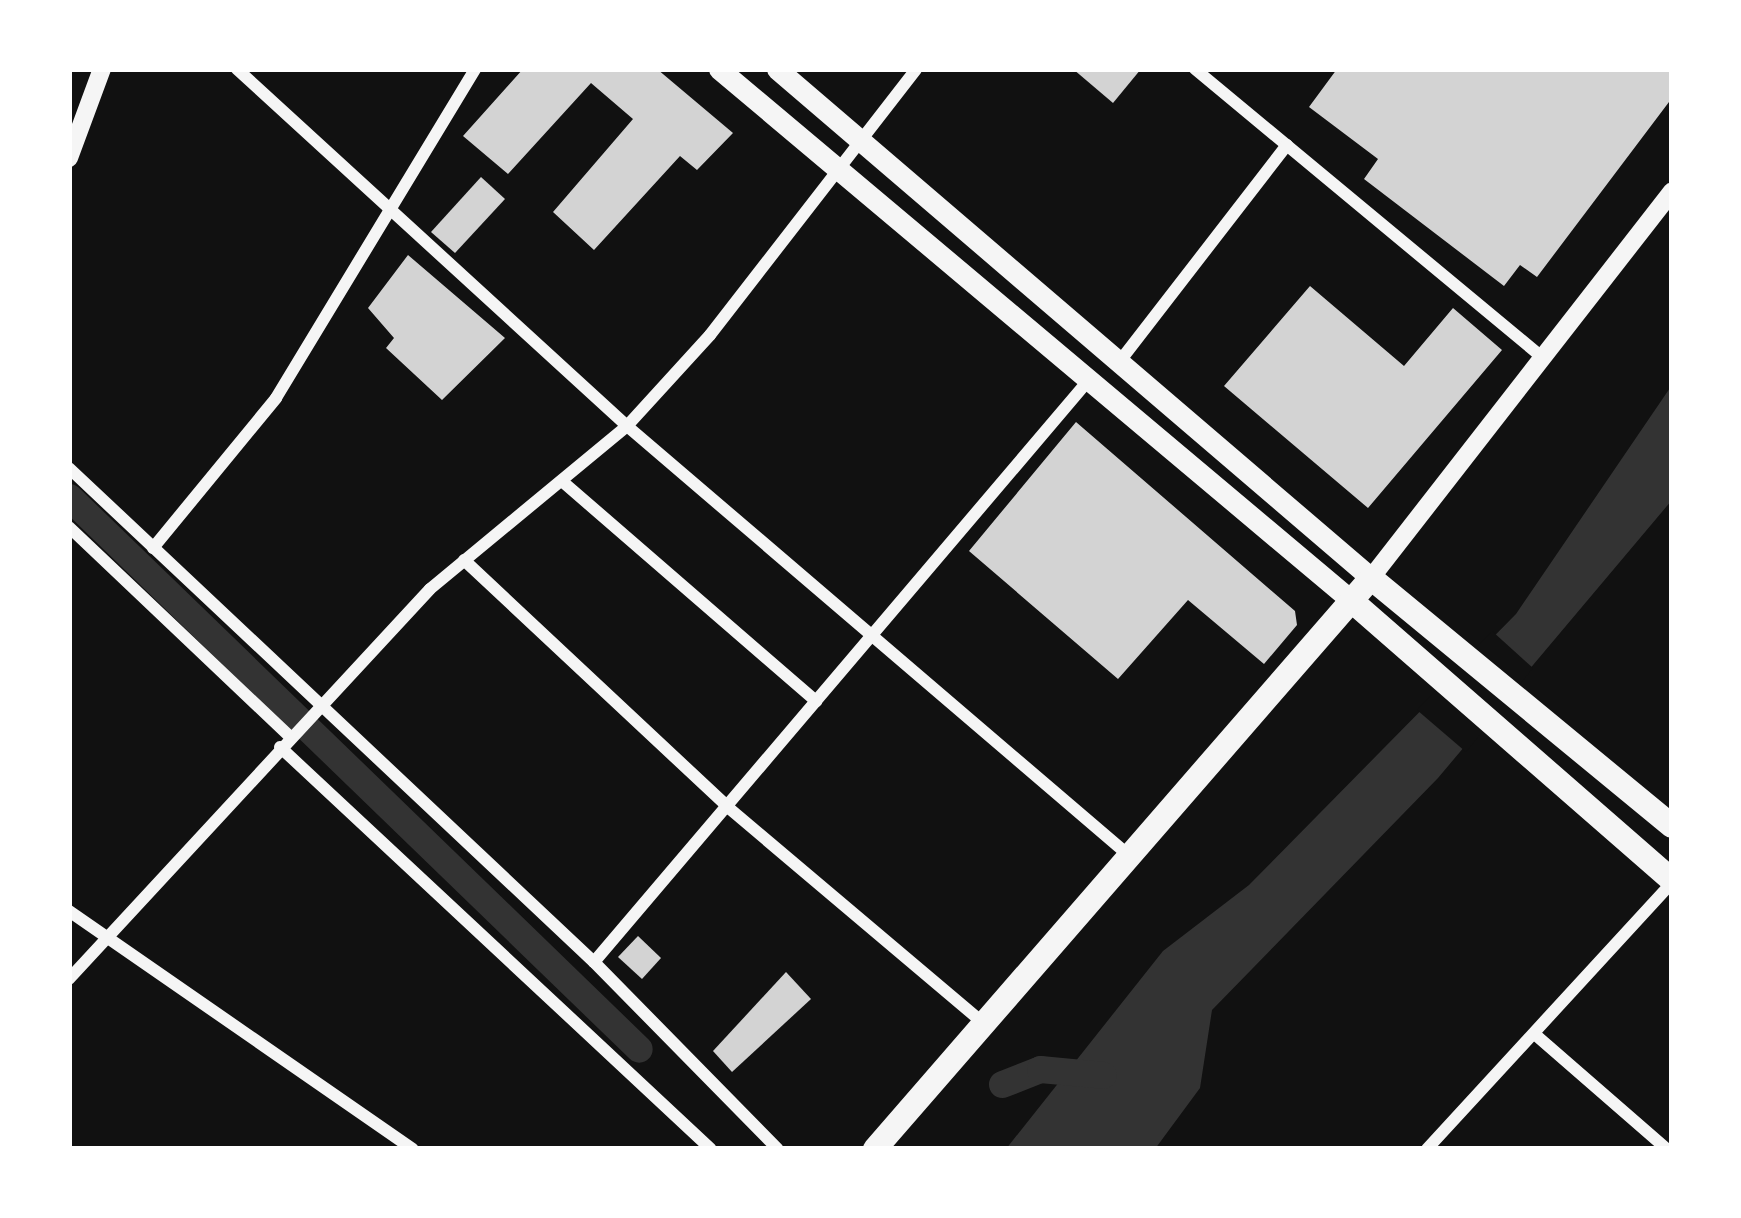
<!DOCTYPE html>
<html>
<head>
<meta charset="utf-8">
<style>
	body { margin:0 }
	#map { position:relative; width:1741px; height:1218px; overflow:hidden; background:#111; font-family:"DejaVu Sans",sans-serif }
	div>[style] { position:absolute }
	.water>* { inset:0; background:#333 }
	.pier>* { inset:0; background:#111 }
	.canal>* { height:27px; margin:-13.5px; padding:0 13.5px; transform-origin:13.5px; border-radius:13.5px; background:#333 }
	.building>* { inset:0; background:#d3d3d3 }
	.minor>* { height:12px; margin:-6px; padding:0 6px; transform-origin:6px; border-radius:6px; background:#f5f5f5 }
	.tertiary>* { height:18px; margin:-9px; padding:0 9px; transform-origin:9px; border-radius:9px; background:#f5f5f5 }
	.primary>* { height:21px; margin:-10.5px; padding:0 10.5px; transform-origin:10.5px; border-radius:10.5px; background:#f5f5f5 }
	.trunk>* { height:24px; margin:-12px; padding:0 12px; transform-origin:12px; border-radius:12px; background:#f5f5f5 }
	span { translate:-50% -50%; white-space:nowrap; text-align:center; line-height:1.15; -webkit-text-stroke:9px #fff; paint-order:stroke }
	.frame { position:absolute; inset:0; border:72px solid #fff; pointer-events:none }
</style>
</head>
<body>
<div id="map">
	<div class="water">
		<i style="clip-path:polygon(1672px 385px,1672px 500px,1438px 778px,1212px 1010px,1200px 1088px,1155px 1149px,1006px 1149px,1163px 951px,1249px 885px,1516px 614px)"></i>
	</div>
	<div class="pier">
		<i style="clip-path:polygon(1492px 631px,1533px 668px,1466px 752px,1417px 710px)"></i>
	</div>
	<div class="canal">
		<i style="left:69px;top:497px;width:793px;rotate:44.08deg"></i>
		<i style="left:1002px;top:1084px;width:41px;rotate:-21.5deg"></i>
		<i style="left:1040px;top:1069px;width:63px;rotate:5.4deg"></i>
	</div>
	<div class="building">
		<i style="clip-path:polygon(523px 69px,657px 69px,733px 133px,697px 170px,680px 156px,594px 250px,553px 212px,633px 119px,591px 83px,508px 174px,463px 136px)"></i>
		<i style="clip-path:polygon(1073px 69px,1141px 69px,1113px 103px)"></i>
		<i style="clip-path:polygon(1337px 69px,1672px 69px,1672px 98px,1537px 277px,1520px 265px,1504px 286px,1364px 179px,1378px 159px,1309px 107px)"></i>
		<i style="clip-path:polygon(481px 177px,505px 199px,455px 253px,431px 232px)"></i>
		<i style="clip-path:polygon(408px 255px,505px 338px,442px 400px,386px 348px,394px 338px,368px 308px)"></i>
		<i style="clip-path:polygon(1310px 286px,1404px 366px,1453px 308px,1502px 350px,1368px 508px,1224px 386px)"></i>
		<i style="clip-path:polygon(1076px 422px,1295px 611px,1297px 625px,1264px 664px,1188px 600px,1118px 679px,969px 551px)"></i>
		<i style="clip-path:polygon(638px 936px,661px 958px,642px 979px,618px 957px)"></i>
		<i style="clip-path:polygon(786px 972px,811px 999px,732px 1072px,713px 1051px)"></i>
	</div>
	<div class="minor">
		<i style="left:237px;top:69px;width:529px;rotate:42.47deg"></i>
		<i style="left:627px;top:426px;width:657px;rotate:40.55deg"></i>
		<i style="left:1195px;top:69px;width:451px;rotate:39.7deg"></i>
		<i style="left:1120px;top:361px;width:273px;rotate:-52.3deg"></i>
		<i style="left:69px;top:468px;width:721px;rotate:43.26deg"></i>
		<i style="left:594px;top:962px;width:262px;rotate:45.5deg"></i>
		<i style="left:563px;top:482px;width:335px;rotate:40.9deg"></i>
		<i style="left:69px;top:527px;width:305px;rotate:43.5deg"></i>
		<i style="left:153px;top:548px;width:194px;rotate:-50.6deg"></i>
		<i style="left:276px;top:398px;width:385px;rotate:-58.8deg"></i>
		<i style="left:464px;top:560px;width:364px;rotate:43.1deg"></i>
		<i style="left:730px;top:809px;width:333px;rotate:40.2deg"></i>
		<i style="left:280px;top:747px;width:589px;rotate:43.01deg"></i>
		<i style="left:69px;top:911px;width:418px;rotate:34.7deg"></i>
		<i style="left:594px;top:962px;width:763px;rotate:-49.63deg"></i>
		<i style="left:69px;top:979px;width:531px;rotate:-47.21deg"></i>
		<i style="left:430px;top:589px;width:256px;rotate:-39.6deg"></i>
		<i style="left:627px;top:426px;width:123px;rotate:-47.6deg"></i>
		<i style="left:710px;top:335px;width:336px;rotate:-52.2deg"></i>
		<i style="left:1538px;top:1037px;width:171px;rotate:41deg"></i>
		<i style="left:1427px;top:1149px;width:362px;rotate:-47.4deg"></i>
	</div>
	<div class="tertiary">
		<i style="left:69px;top:158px;width:95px;rotate:-69.7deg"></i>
		<i style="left:1371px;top:578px;width:490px;rotate:-52.1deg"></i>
	</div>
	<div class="primary">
		<i style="left:719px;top:69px;width:828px;rotate:40.05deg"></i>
		<i style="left:777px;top:69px;width:782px;rotate:40.59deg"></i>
	</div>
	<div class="trunk">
		<i style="left:1353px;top:602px;width:423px;rotate:41.1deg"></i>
		<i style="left:875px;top:1149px;width:756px;rotate:-49.02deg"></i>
		<i style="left:1371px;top:578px;width:390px;rotate:39.5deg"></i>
	</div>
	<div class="frame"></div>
</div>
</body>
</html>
